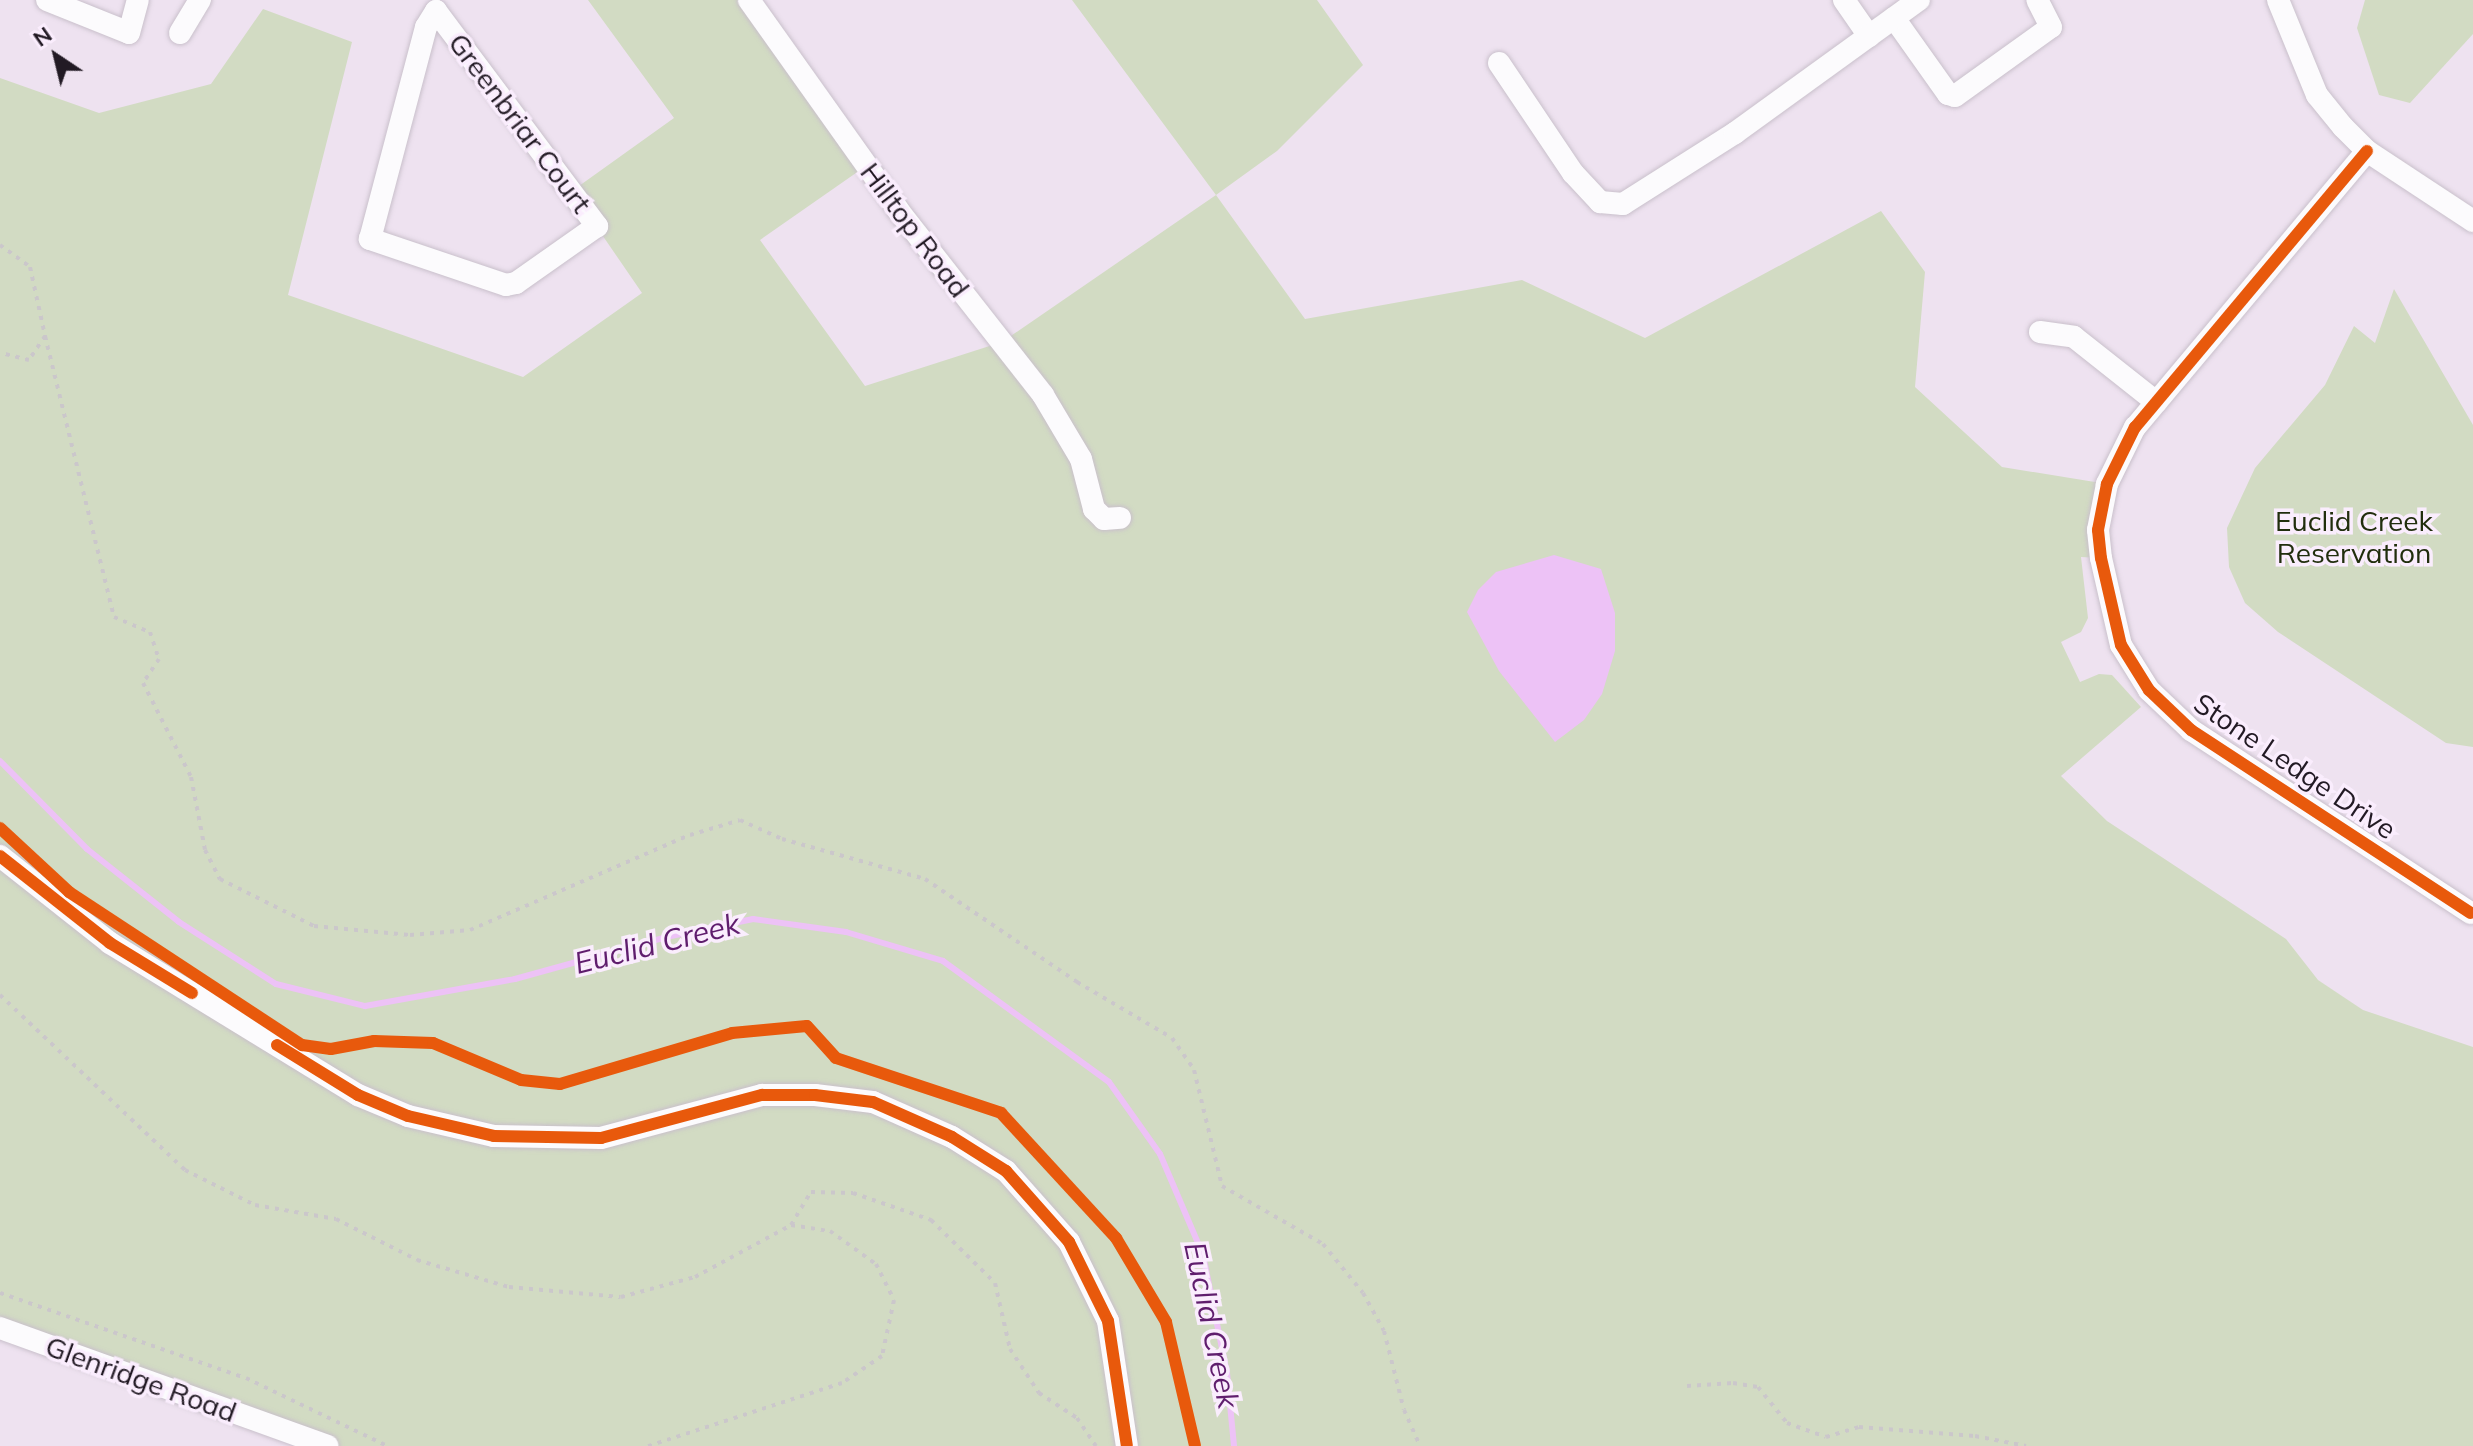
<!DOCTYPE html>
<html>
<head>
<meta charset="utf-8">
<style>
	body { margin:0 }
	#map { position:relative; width:2473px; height:1446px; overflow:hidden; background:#eee2f0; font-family:Mulish,sans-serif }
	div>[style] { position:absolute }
	.green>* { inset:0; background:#d2dbc3 }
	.water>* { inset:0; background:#edc2f6 }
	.stream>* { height:6px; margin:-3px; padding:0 3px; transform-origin:3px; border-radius:3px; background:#edc2f6 }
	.path>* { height:4px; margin-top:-2px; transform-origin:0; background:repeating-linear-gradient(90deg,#cbc7cb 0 4px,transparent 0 10px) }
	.roads { filter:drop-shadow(0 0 2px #c9c0cb) drop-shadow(0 0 2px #c9c0cb) }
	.minor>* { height:22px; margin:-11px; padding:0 11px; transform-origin:11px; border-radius:11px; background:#fcfbfd }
	.cycleway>* { height:12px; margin:-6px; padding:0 6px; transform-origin:6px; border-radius:6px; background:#e8590c }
	span { translate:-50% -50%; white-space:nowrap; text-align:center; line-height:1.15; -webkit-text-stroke:7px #faedfd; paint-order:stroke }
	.street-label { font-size:28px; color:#221a24 }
	.park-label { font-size:28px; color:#212e0d }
	.water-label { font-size:30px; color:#5f1d6d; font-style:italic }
	.north { position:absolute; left:16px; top:16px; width:80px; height:80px; -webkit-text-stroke:6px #faedfd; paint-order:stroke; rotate:325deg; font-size:22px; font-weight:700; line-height:32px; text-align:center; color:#221a24 }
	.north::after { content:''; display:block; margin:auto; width:28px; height:36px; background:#221a24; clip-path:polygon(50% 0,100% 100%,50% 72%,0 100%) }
</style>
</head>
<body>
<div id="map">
	<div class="green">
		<i style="clip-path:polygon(588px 0,749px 0,866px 166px,760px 240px,865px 386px,1002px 342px,1216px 195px,1072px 0,1317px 0,1363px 65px,1277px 151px,1216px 195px,1305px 319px,1522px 280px,1645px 338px,1881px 211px,1925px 272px,1915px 387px,2002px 467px,2107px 484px,2101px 558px,2081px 557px,2088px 618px,2081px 632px,2061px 642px,2080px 682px,2099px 674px,2112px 675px,2141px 707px,2061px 776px,2107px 821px,2286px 939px,2318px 980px,2363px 1010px,2473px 1047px,2473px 1446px,327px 1446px,0 1328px,0 78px,99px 113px,211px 84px,263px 9px,352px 42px,288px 295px,523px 377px,642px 293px,572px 191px,674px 118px)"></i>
		<i style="clip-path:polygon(2365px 0,2473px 0,2473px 34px,2410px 103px,2379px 95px,2357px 28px)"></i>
		<i style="clip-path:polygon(2394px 289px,2473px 425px,2473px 747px,2446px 743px,2278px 632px,2245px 603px,2229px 567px,2227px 528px,2255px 468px,2325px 385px,2354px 326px,2375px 343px)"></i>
	</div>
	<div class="water">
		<i style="clip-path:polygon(1554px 555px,1601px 569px,1615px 613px,1615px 651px,1602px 694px,1584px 720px,1555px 742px,1499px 671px,1467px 612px,1478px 590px,1496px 572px)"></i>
	</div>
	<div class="stream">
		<i style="left:0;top:761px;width:124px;rotate:45.3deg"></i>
		<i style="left:87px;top:849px;width:117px;rotate:38.4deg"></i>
		<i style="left:179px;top:922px;width:115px;rotate:32.6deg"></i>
		<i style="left:276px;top:984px;width:92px;rotate:13.9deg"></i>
		<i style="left:365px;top:1006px;width:152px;rotate:-10.2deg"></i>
		<i style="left:515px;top:979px;width:157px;rotate:-15.5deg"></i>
		<i style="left:666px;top:937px;width:89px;rotate:-11.7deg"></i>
		<i style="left:753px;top:919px;width:94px;rotate:8deg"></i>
		<i style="left:846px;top:932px;width:101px;rotate:16.6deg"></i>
		<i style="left:943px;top:961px;width:205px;rotate:36.1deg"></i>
		<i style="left:1109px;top:1082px;width:88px;rotate:54.7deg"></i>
		<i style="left:1160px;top:1154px;width:110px;rotate:66.9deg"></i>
		<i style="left:1203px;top:1255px;width:120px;rotate:78.5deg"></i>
		<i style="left:1227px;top:1373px;width:73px;rotate:84.5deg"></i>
	</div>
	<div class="path">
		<i style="left:0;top:245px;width:37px;rotate:36deg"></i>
		<i style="left:30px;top:267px;width:71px;rotate:77.7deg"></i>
		<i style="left:45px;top:336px;width:29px;rotate:124deg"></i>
		<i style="left:29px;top:360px;width:30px;rotate:-166deg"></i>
		<i style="left:45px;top:336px;width:289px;rotate:76.2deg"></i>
		<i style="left:114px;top:617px;width:39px;rotate:23deg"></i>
		<i style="left:150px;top:632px;width:28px;rotate:72deg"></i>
		<i style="left:159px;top:659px;width:29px;rotate:124deg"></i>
		<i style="left:143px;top:683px;width:106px;rotate:62.9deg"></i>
		<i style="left:191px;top:777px;width:74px;rotate:79.1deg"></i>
		<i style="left:205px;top:850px;width:33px;rotate:63deg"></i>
		<i style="left:220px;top:879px;width:105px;rotate:26.6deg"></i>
		<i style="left:314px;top:926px;width:96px;rotate:5.4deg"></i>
		<i style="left:410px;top:935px;width:60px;rotate:-4.8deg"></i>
		<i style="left:470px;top:930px;width:240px;rotate:-23.4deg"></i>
		<i style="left:690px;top:835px;width:52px;rotate:-16.7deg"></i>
		<i style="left:740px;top:820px;width:46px;rotate:24.3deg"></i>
		<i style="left:782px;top:839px;width:148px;rotate:15.6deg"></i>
		<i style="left:925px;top:879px;width:184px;rotate:34.1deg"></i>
		<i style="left:1077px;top:982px;width:110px;rotate:30.5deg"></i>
		<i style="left:1172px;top:1038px;width:39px;rotate:55deg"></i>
		<i style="left:1194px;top:1070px;width:119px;rotate:76.4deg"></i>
		<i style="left:1222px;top:1186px;width:116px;rotate:29.9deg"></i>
		<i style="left:1323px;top:1244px;width:63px;rotate:50.8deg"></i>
		<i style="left:1363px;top:1293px;width:43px;rotate:61.1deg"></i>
		<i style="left:1384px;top:1331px;width:81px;rotate:75.8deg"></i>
		<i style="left:1404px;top:1410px;width:39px;rotate:66deg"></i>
		<i style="left:0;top:995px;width:255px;rotate:43.4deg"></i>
		<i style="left:185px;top:1170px;width:78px;rotate:26.6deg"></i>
		<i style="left:255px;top:1205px;width:82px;rotate:9.8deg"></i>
		<i style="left:336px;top:1219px;width:91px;rotate:26.8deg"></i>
		<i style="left:417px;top:1260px;width:96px;rotate:16.4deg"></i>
		<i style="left:509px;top:1287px;width:112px;rotate:5.1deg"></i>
		<i style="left:621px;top:1297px;width:77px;rotate:-15.1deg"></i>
		<i style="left:695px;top:1277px;width:109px;rotate:-28.4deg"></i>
		<i style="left:791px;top:1225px;width:39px;rotate:9deg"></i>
		<i style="left:830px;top:1231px;width:57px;rotate:35.7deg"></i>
		<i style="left:876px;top:1264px;width:40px;rotate:63.4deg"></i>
		<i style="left:894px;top:1300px;width:57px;rotate:102.1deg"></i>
		<i style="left:882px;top:1356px;width:48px;rotate:146deg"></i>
		<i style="left:842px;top:1383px;width:204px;rotate:162deg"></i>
		<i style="left:791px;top:1225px;width:39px;rotate:-59deg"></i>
		<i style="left:811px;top:1192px;width:42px;rotate:1.4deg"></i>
		<i style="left:853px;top:1193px;width:83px;rotate:19.1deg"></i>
		<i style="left:931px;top:1220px;width:90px;rotate:44.5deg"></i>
		<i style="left:995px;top:1283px;width:68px;rotate:77.2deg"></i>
		<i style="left:1010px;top:1349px;width:53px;rotate:56.6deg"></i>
		<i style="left:1039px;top:1393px;width:45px;rotate:33.3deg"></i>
		<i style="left:1077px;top:1418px;width:34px;rotate:56deg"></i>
		<i style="left:0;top:1293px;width:260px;rotate:19.1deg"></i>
		<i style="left:246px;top:1378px;width:157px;rotate:25.7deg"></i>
		<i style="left:1687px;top:1386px;width:46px;rotate:-3.7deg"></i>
		<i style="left:1733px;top:1383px;width:25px;rotate:9deg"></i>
		<i style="left:1758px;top:1387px;width:46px;rotate:51.1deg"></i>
		<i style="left:1787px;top:1423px;width:41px;rotate:19.7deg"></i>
		<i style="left:1826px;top:1437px;width:34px;rotate:-17deg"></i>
		<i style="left:1859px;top:1427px;width:116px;rotate:4.4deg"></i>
		<i style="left:1975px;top:1436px;width:52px;rotate:11.1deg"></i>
	</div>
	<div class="roads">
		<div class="minor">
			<i style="left:47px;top:0;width:88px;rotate:21.9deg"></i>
			<i style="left:129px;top:33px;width:34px;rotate:-75deg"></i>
			<i style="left:749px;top:0;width:257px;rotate:54.6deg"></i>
			<i style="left:898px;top:210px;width:235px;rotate:51.9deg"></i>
			<i style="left:1043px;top:395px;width:74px;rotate:59.3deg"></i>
			<i style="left:1081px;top:459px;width:52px;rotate:75.4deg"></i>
			<i style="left:1094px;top:509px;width:14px;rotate:45deg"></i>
			<i style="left:1104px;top:519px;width:16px;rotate:-4deg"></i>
			<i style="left:1844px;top:0;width:44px;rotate:55.2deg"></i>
			<i style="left:2278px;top:0;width:103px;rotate:67.7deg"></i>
			<i style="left:2317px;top:95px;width:41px;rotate:50.9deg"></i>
			<i style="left:2343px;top:127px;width:34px;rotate:45deg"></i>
			<i style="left:2367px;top:151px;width:127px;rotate:33.4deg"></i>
			<i style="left:436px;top:11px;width:269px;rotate:53.2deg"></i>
			<i style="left:597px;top:226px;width:99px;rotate:144.9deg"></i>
			<i style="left:516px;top:283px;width:10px;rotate:169deg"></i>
			<i style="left:506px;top:285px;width:144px;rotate:-161.3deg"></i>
			<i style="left:370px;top:239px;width:219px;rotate:-75.2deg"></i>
			<i style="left:426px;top:27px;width:19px;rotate:-58deg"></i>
			<i style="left:1894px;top:18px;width:93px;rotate:54.6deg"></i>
			<i style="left:1948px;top:94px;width:7px;rotate:16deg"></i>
			<i style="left:1955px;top:96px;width:118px;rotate:-35.7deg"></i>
			<i style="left:2051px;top:27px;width:30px;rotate:-117deg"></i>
			<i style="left:180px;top:33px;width:39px;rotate:-59deg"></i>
			<i style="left:1499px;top:63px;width:133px;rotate:56.1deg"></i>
			<i style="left:1573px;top:173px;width:40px;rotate:47deg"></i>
			<i style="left:1600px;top:202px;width:23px;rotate:5deg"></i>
			<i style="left:1623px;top:204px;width:133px;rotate:-32.4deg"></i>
			<i style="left:1735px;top:133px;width:227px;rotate:-35.9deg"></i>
			<i style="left:2367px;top:151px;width:361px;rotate:130deg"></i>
			<i style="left:2135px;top:427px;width:64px;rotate:116.2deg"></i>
			<i style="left:2107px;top:484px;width:47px;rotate:101.1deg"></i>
			<i style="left:2098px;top:530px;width:28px;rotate:84deg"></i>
			<i style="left:2101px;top:558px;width:89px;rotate:77.1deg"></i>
			<i style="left:2121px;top:645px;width:53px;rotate:58.1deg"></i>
			<i style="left:2149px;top:690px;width:58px;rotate:43.6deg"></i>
			<i style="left:2191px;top:730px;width:334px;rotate:33.2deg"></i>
			<i style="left:2040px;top:332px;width:34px;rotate:8deg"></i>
			<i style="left:2074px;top:337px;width:105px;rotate:38.4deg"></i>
			<i style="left:0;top:856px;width:140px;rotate:38.3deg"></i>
			<i style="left:110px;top:943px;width:291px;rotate:31.5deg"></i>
			<i style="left:358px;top:1095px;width:54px;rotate:22.8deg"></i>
			<i style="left:408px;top:1116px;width:88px;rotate:13.1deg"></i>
			<i style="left:494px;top:1136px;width:107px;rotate:1.1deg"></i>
			<i style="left:601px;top:1138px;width:167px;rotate:-15deg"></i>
			<i style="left:762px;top:1095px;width:53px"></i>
			<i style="left:815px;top:1095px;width:58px;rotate:6.9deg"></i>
			<i style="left:873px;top:1102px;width:86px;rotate:23.9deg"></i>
			<i style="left:952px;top:1137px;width:64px;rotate:32.2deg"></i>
			<i style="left:1006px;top:1171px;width:95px;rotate:48.4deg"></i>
			<i style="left:1069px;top:1242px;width:88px;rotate:63.7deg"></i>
			<i style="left:1108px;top:1321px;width:126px;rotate:81.4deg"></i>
			<i style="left:0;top:1328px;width:348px;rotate:19.8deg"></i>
		</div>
	</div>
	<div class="cycleway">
		<i style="left:2367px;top:151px;width:361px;rotate:130deg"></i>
		<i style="left:2135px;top:427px;width:64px;rotate:116.2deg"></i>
		<i style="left:2107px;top:484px;width:47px;rotate:101.1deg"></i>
		<i style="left:2098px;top:530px;width:28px;rotate:84deg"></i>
		<i style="left:2101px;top:558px;width:89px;rotate:77.1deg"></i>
		<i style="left:2121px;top:645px;width:53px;rotate:58.1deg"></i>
		<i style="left:2149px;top:690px;width:58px;rotate:43.6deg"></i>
		<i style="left:2191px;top:730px;width:334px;rotate:33.2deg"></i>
		<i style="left:0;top:828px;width:94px;rotate:42.8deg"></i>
		<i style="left:69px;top:892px;width:279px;rotate:33.3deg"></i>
		<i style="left:302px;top:1045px;width:29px;rotate:8deg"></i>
		<i style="left:331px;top:1049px;width:44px;rotate:-10.5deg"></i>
		<i style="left:374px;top:1041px;width:59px;rotate:1.9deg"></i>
		<i style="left:433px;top:1043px;width:95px;rotate:22.8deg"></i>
		<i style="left:521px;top:1080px;width:39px;rotate:6deg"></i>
		<i style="left:560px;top:1084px;width:179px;rotate:-16.5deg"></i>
		<i style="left:732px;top:1033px;width:75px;rotate:-5.3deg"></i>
		<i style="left:807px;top:1026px;width:43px;rotate:47.8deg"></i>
		<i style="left:836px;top:1058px;width:174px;rotate:18.4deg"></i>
		<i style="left:1001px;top:1113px;width:170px;rotate:47.4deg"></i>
		<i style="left:1116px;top:1238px;width:98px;rotate:59.2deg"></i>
		<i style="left:1166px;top:1322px;width:127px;rotate:76.8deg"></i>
		<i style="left:0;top:856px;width:140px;rotate:38.3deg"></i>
		<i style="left:110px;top:943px;width:96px;rotate:31.4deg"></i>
		<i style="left:277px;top:1045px;width:95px;rotate:31.7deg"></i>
		<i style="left:358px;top:1095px;width:54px;rotate:22.8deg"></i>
		<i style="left:408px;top:1116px;width:88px;rotate:13.1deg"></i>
		<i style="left:494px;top:1136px;width:107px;rotate:1.1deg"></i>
		<i style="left:601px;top:1138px;width:167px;rotate:-15deg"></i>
		<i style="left:762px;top:1095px;width:53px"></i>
		<i style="left:815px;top:1095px;width:58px;rotate:6.9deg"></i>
		<i style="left:873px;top:1102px;width:86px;rotate:23.9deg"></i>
		<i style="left:952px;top:1137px;width:64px;rotate:32.2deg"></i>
		<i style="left:1006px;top:1171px;width:95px;rotate:48.4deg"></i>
		<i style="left:1069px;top:1242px;width:88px;rotate:63.7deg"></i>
		<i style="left:1108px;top:1321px;width:126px;rotate:81.4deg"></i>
	</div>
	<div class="street-label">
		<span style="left:520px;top:123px;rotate:53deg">Greenbriar Court</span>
		<span style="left:915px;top:230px;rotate:53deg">Hilltop Road</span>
		<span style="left:2295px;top:766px;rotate:34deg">Stone Ledge Drive</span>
		<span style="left:141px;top:1379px;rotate:20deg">Glenridge Road</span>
	</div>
	<div class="park-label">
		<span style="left:2354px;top:537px">Euclid Creek<br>Reservation</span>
	</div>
	<div class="water-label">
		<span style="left:657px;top:943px;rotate:-14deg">Euclid Creek</span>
		<span style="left:1212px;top:1325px;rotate:78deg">Euclid Creek</span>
	</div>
	<div class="north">N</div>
</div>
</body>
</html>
